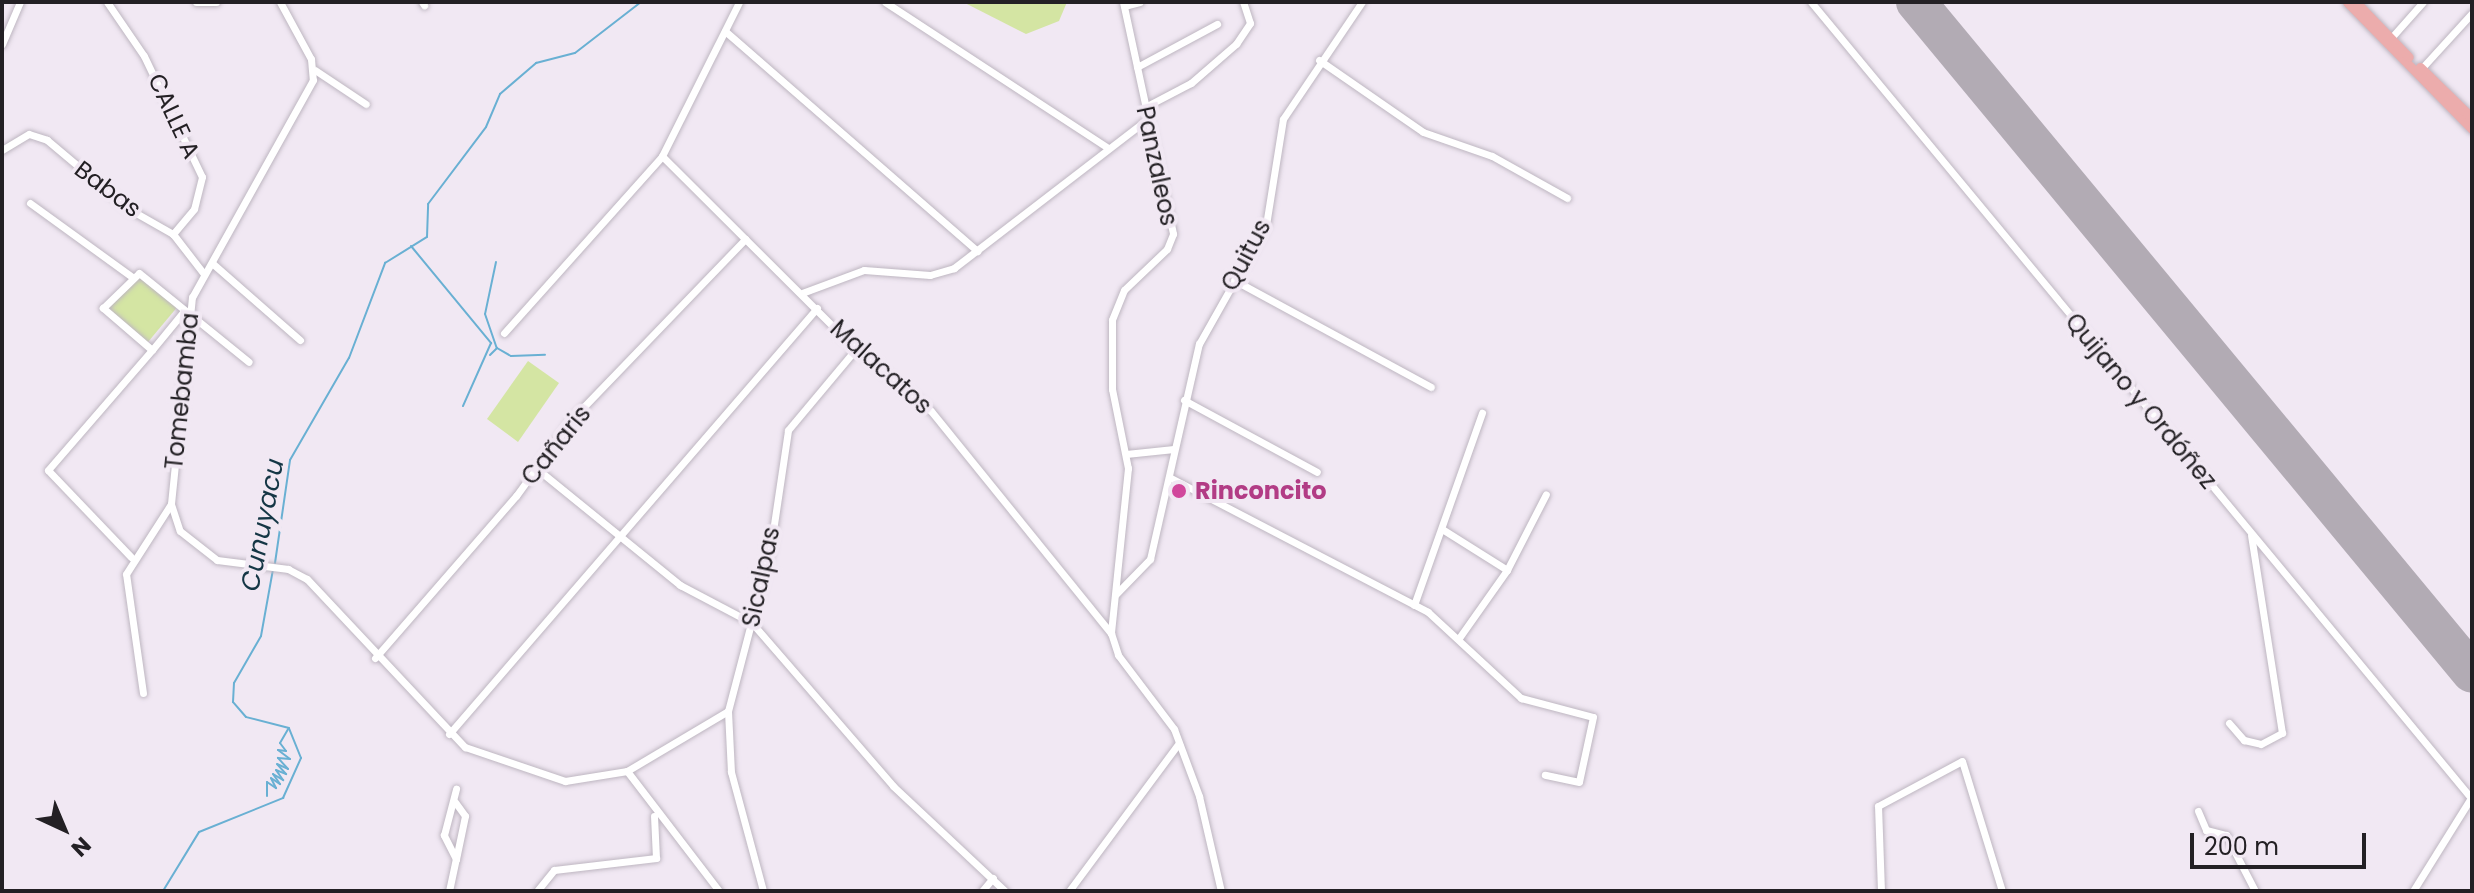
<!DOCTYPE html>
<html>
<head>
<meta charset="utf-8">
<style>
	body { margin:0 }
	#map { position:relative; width:2474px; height:893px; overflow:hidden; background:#f1e8f3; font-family:Poppins,sans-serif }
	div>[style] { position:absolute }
	.green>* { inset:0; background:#d4e5a3 }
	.stream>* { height:2px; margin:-1px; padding:0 1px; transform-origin:1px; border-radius:1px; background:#69b0d3 }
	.runway>* { height:40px; margin:-20px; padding:0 20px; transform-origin:20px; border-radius:20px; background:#b2abb4 }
	.roads { filter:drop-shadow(0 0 2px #beb6c1) drop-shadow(0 0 2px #beb6c1) }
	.minor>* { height:7px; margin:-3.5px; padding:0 3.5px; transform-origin:3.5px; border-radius:3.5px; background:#fff }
	.major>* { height:9px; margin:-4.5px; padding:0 4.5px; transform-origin:4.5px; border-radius:4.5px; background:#ecacac }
	.dots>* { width:22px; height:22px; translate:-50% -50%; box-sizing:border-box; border:4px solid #f1e8f3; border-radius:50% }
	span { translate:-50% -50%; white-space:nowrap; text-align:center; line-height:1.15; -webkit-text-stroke:8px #f1e8f3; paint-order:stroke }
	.street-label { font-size:24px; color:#232024 }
	.hotel-label { font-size:24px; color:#b23c85; font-weight:700 }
	.left { translate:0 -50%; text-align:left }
	.water-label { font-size:26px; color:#143645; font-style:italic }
	.frame { position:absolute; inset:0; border:4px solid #232024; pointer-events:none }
	.north { position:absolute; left:24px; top:789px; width:80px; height:80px; -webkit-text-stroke:6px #f1e8f3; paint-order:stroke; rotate:136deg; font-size:22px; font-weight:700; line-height:32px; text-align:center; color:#232024 }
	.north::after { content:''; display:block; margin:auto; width:28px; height:36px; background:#232024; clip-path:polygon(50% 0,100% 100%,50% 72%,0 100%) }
	.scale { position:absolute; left:2190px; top:833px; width:176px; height:36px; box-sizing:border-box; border:4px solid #232024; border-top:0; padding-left:10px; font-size:24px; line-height:28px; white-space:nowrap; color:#232024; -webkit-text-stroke:6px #f1e8f3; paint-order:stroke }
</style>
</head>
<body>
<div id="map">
	<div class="green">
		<i style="clip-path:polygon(963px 2px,1067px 2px,1059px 21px,1026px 34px)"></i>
		<i style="clip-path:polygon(138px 273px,179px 305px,148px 342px,107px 307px)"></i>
		<i style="clip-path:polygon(528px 361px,559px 383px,518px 442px,487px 419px)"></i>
	</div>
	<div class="stream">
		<i style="left:411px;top:246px;width:126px;rotate:50.5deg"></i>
		<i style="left:491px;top:343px;width:69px;rotate:114deg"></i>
		<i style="left:496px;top:262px;width:53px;rotate:101.9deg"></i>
		<i style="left:485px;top:314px;width:36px;rotate:71deg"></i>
		<i style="left:490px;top:355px;width:10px;rotate:-45deg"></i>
		<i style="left:497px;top:348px;width:16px;rotate:30deg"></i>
		<i style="left:511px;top:356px;width:34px;rotate:-2deg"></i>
		<i style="left:275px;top:563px;width:104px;rotate:-81.7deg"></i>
		<i style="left:290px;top:460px;width:118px;rotate:-60deg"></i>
		<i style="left:349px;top:358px;width:102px;rotate:-69.2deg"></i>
		<i style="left:385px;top:263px;width:49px;rotate:-31.8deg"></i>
		<i style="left:427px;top:237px;width:33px;rotate:-88deg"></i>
		<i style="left:428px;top:204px;width:96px;rotate:-53deg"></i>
		<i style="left:486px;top:127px;width:36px;rotate:-67deg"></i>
		<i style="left:500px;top:94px;width:48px;rotate:-40.7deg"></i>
		<i style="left:536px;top:63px;width:40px;rotate:-14.4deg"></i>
		<i style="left:575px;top:53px;width:83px;rotate:-37.7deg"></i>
		<i style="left:267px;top:796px;width:14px;rotate:-90deg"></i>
		<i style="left:267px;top:782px;width:11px;rotate:34deg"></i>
		<i style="left:276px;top:788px;width:11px;rotate:-117deg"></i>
		<i style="left:271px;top:778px;width:11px;rotate:34deg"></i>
		<i style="left:280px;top:784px;width:12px;rotate:-125deg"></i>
		<i style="left:273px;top:774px;width:12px;rotate:31deg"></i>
		<i style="left:283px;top:780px;width:12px;rotate:-125deg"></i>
		<i style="left:276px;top:770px;width:11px;rotate:22deg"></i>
		<i style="left:286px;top:774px;width:13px;rotate:-132deg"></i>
		<i style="left:277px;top:764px;width:12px;rotate:24deg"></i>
		<i style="left:288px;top:769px;width:15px;rotate:-132deg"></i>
		<i style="left:278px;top:758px;width:12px;rotate:5deg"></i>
		<i style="left:290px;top:759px;width:15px;rotate:-143deg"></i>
		<i style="left:278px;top:750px;width:8px;rotate:7deg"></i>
		<i style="left:286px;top:751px;width:10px;rotate:-127deg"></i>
		<i style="left:280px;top:743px;width:16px;rotate:-60deg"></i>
		<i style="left:163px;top:891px;width:69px;rotate:-58.6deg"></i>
		<i style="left:199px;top:832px;width:91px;rotate:-22deg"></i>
		<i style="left:283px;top:798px;width:44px;rotate:-65.8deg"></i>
		<i style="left:301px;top:758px;width:32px;rotate:-112deg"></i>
		<i style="left:289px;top:728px;width:44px;rotate:-165.7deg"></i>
		<i style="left:246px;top:717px;width:20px;rotate:-131deg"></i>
		<i style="left:233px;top:702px;width:19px;rotate:-87deg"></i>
		<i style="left:234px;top:683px;width:54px;rotate:-60.1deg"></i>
		<i style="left:261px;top:636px;width:68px;rotate:-79.8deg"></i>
	</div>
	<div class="runway">
		<i style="left:1916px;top:2px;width:871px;rotate:50.35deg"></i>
	</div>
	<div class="roads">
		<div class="minor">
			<i style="left:107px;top:2px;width:65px;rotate:55.6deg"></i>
			<i style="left:144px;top:56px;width:134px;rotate:64.4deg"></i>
			<i style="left:202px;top:177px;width:33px;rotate:104deg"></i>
			<i style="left:194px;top:209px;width:33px;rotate:130deg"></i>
			<i style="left:196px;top:2px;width:20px"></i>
			<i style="left:280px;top:2px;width:65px;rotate:61.5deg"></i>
			<i style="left:311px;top:59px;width:21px;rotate:85deg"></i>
			<i style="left:313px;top:80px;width:248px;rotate:119.1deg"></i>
			<i style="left:192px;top:297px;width:208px;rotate:95.8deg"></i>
			<i style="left:171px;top:504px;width:28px;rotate:72deg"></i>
			<i style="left:180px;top:531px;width:47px;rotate:38.1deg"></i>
			<i style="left:217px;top:560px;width:72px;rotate:7.2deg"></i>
			<i style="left:288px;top:569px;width:21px;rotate:28deg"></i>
			<i style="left:307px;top:579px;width:231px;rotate:46.8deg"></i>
			<i style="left:465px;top:747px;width:106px;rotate:18.8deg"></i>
			<i style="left:565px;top:781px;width:63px;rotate:-9.2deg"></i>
			<i style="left:627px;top:771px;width:151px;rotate:52.5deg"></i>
			<i style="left:422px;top:2px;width:4px;rotate:56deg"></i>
			<i style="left:885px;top:2px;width:265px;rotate:33.2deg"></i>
			<i style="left:1123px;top:2px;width:237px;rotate:77.8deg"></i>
			<i style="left:1173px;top:234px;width:16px;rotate:112deg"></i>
			<i style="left:1167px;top:249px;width:59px;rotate:136.4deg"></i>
			<i style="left:1124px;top:290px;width:32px;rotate:112deg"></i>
			<i style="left:1112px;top:320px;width:69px;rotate:90deg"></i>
			<i style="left:1112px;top:389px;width:81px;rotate:78.6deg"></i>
			<i style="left:1128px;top:468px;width:166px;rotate:95.9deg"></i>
			<i style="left:1111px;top:633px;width:23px;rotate:72deg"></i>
			<i style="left:1118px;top:655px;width:93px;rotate:52.9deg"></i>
			<i style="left:1174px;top:729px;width:72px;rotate:69.5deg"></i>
			<i style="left:1199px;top:796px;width:98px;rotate:77deg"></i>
			<i style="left:1811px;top:2px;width:1035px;rotate:50.33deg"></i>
			<i style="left:1124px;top:6px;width:16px;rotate:-14deg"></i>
			<i style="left:725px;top:31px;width:335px;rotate:41.1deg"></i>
			<i style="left:2391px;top:38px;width:48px;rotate:-48.4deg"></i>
			<i style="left:2px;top:44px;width:46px;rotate:-66.8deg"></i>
			<i style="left:1319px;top:60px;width:126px;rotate:34.7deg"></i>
			<i style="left:1423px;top:132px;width:73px;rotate:19.2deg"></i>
			<i style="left:1492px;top:156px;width:86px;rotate:29.2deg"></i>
			<i style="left:1137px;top:67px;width:91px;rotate:-28.3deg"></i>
			<i style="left:2421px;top:69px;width:76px;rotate:-47.7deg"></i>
			<i style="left:315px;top:70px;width:61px;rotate:33.7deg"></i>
			<i style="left:1145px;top:107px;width:52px;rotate:-27.6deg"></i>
			<i style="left:1191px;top:83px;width:60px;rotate:-40.9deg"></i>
			<i style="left:1236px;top:44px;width:25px;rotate:-56deg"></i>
			<i style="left:1250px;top:23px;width:22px;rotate:-108deg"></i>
			<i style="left:2px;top:150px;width:31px;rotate:-31deg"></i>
			<i style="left:29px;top:134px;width:19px;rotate:18deg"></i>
			<i style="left:47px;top:140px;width:107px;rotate:40.1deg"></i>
			<i style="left:129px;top:209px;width:51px;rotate:29.6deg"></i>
			<i style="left:173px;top:234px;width:51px;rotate:52.2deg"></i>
			<i style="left:662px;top:156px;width:274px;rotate:44.9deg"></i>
			<i style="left:856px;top:349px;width:97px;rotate:39.6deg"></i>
			<i style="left:931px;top:411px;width:286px;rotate:51deg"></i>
			<i style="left:30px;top:203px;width:125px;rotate:35.9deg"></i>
			<i style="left:212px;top:263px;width:117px;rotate:41.2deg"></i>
			<i style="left:1234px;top:280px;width:224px;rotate:28.5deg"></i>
			<i style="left:802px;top:293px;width:66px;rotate:-20.4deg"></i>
			<i style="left:864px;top:270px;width:66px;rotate:4.3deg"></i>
			<i style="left:930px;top:275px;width:25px;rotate:-16deg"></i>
			<i style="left:954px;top:268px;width:242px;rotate:-37.6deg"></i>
			<i style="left:184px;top:311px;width:50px;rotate:129.4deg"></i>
			<i style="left:152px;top:350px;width:65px;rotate:-139.4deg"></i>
			<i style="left:103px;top:308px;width:50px;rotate:-44.2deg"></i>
			<i style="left:139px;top:273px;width:141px;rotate:39deg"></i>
			<i style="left:504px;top:333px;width:237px;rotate:-48.2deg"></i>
			<i style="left:662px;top:156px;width:172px;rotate:-63.4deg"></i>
			<i style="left:1184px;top:400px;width:151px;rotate:28.4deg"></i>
			<i style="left:1126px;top:454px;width:48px;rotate:-5.9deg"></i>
			<i style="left:536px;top:468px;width:186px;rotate:39.1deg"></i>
			<i style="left:680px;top:585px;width:81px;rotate:27.8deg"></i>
			<i style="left:752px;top:623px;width:216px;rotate:49.1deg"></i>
			<i style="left:893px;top:786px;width:154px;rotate:43.2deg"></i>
			<i style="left:1169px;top:477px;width:292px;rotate:27.5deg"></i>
			<i style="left:1428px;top:612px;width:127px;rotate:42.8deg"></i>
			<i style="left:1521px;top:698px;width:74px;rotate:14.8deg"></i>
			<i style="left:1593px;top:717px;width:66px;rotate:102.2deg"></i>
			<i style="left:1579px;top:782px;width:35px;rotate:-168deg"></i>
			<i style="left:1442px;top:529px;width:77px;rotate:32.2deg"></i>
			<i style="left:1507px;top:570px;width:85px;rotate:-62.8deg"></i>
			<i style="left:131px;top:557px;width:120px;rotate:-133.7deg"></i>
			<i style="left:48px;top:470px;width:159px;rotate:-49.1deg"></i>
			<i style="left:1116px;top:594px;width:49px;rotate:-45.8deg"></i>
			<i style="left:1150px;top:559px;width:221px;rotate:-77.2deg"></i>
			<i style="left:1199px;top:344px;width:137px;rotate:-60.6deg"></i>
			<i style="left:1266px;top:225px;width:107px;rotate:-80.9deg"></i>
			<i style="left:1283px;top:119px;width:141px;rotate:-56deg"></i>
			<i style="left:1414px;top:605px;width:204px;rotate:-70.5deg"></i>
			<i style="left:1459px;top:638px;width:83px;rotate:-54.8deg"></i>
			<i style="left:375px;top:658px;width:215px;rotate:-49deg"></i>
			<i style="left:516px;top:496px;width:95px;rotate:-54deg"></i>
			<i style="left:572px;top:419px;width:250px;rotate:-46.1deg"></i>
			<i style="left:143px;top:693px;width:120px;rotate:-98.1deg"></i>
			<i style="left:126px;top:574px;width:83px;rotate:-57.3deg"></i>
			<i style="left:728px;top:711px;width:61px;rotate:87.2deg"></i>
			<i style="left:731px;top:772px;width:123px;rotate:74.9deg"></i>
			<i style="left:2229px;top:723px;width:23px;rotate:49deg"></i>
			<i style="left:2244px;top:740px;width:17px;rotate:13deg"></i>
			<i style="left:2261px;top:744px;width:24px;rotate:-28deg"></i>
			<i style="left:2282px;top:733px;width:200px;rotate:-98.9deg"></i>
			<i style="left:449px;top:734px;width:563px;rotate:-49.18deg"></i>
			<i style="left:627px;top:771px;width:117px;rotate:-30.7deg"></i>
			<i style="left:728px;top:711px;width:165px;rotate:-75.3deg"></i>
			<i style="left:770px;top:551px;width:122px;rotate:-81.5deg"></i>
			<i style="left:788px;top:430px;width:106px;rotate:-50deg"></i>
			<i style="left:455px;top:802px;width:17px;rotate:54deg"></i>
			<i style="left:465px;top:816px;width:44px;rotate:101.8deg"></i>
			<i style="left:2198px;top:811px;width:21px;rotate:67deg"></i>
			<i style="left:2206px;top:830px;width:21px;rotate:14deg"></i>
			<i style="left:2226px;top:835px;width:63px;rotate:62.6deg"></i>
			<i style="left:449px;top:891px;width:33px;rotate:-78deg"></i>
			<i style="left:456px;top:859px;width:27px;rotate:-117deg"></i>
			<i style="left:444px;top:835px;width:48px;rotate:-75.4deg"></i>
			<i style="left:537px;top:891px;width:27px;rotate:-51deg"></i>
			<i style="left:554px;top:870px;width:103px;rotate:-6.7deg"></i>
			<i style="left:656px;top:858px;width:42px;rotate:-92.7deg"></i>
			<i style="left:982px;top:891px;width:17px;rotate:-50deg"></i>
			<i style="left:1069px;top:891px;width:184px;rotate:-53.4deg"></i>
			<i style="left:1881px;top:891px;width:85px;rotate:-92deg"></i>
			<i style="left:1878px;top:806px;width:95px;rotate:-28.2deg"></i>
			<i style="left:1962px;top:761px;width:136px;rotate:72.9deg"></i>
			<i style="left:2413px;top:891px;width:110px;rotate:-58.1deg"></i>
		</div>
		<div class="major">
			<i style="left:2347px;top:2px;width:178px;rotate:45.5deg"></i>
			<i style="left:2356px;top:2px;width:76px;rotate:46.1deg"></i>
			<i style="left:2420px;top:67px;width:73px;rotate:44.4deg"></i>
		</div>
	</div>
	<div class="dots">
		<i style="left:1179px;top:491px;background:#d1479c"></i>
	</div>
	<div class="street-label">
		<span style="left:174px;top:116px;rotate:65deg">CALLE A</span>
		<span style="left:1157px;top:166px;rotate:78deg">Panzaleos</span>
		<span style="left:108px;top:189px;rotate:37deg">Babas</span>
		<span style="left:1246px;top:255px;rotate:-62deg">Quitus</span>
		<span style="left:881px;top:367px;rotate:42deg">Malacatos</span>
		<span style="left:182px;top:391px;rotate:-84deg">Tomebamba</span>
		<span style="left:2141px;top:401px;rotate:50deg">Quijano y Ordóñez</span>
		<span style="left:556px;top:445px;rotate:-51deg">Cañaris</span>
		<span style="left:761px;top:577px;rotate:-78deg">Sicalpas</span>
	</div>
	<div class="hotel-label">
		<span class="left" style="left:1195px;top:491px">Rinconcito</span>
	</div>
	<div class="water-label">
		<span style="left:263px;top:525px;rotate:-79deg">Cunuyacu</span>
	</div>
	<div class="frame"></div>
	<div class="north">N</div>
	<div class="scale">200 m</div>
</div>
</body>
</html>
